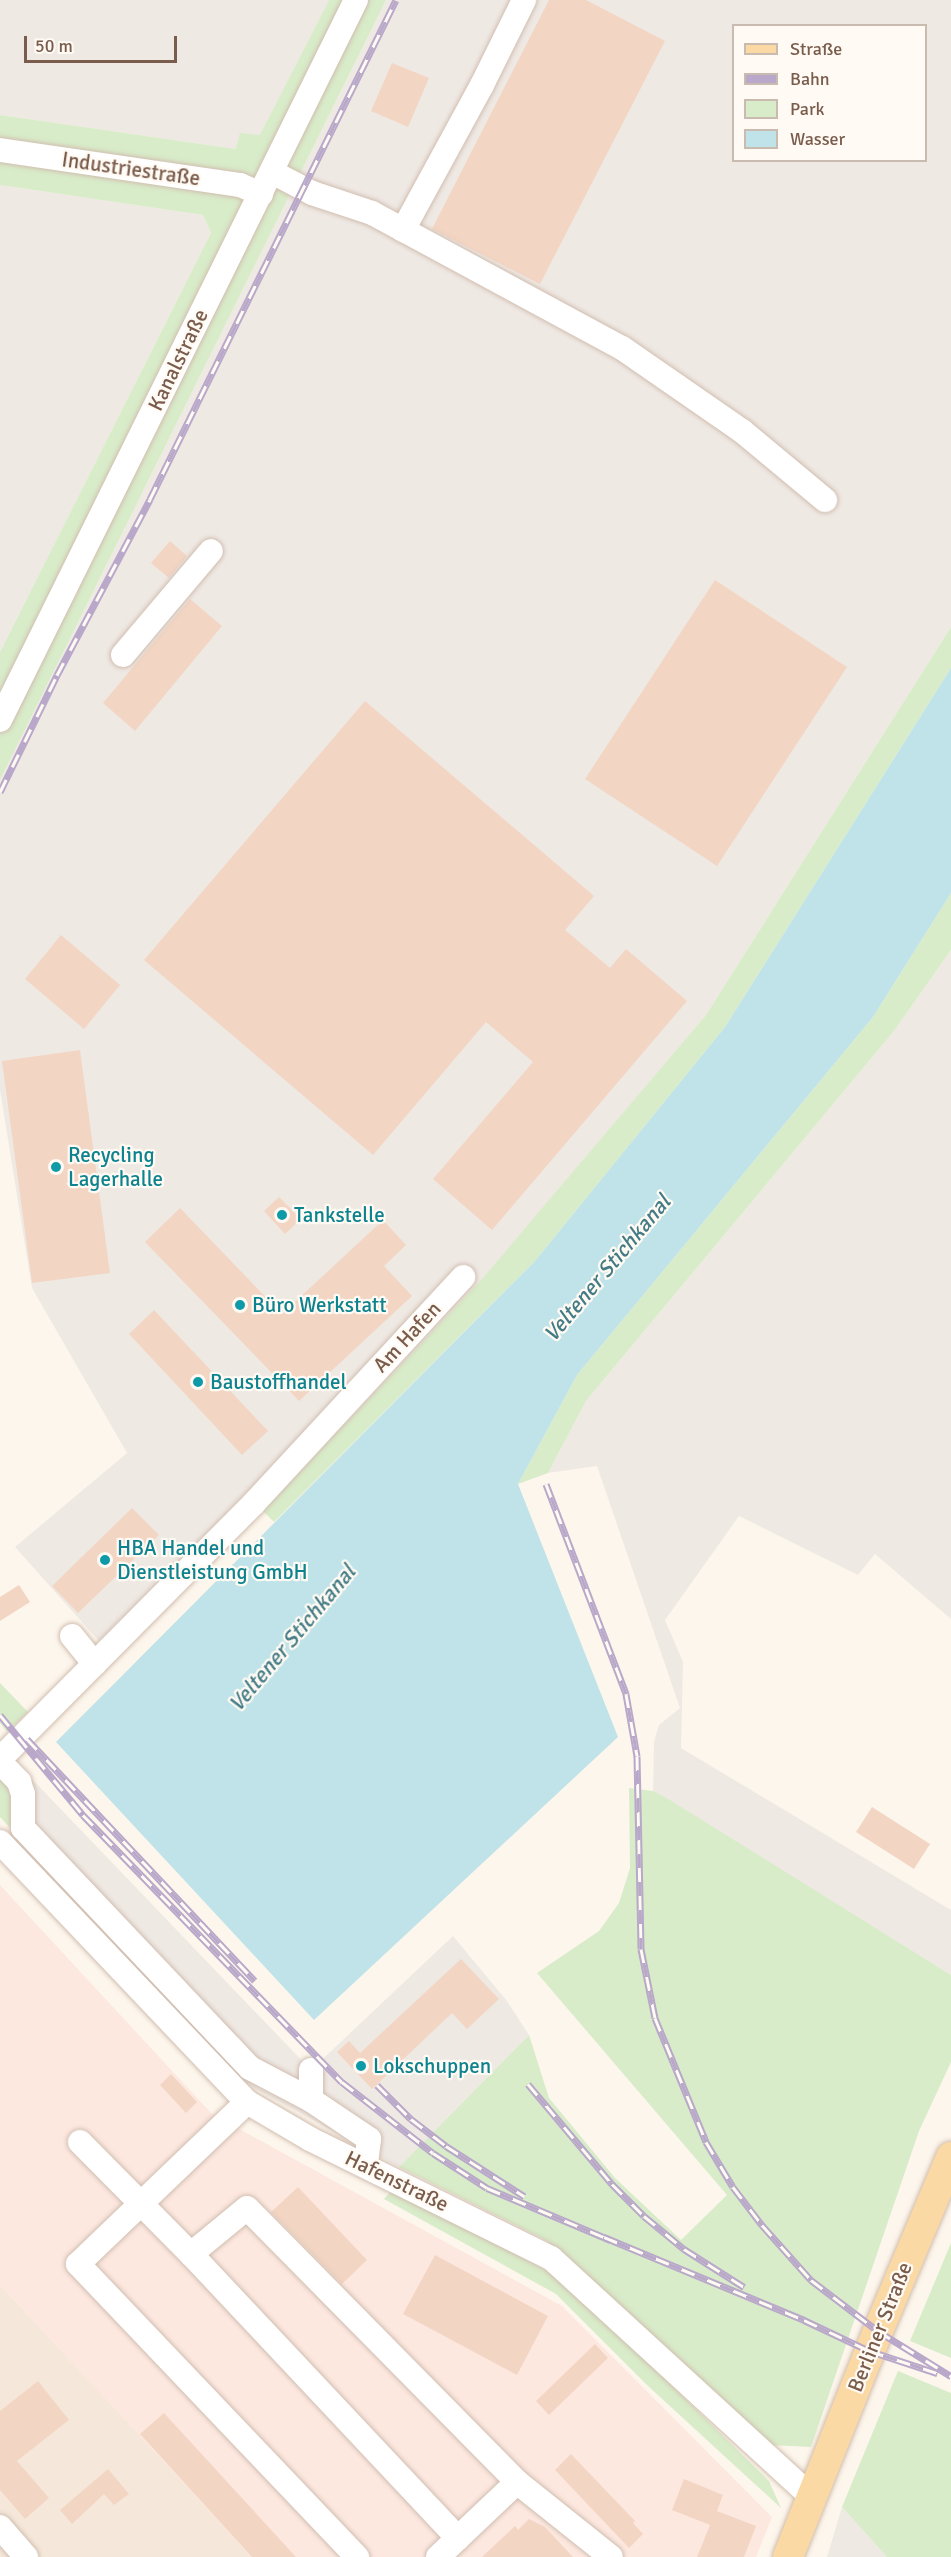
<!DOCTYPE html>
<html>
<head>
<meta charset="utf-8">
<style>
	body { margin:0 }
	#map { position:relative; width:951px; height:2557px; overflow:hidden; background:#fdf6ec; font-family:Signika,sans-serif }
	div>[style] { position:absolute }
	.residential>* { inset:0; background:#f5e8da }
	.commercial>* { inset:0; background:#fde8e0 }
	.industrial>* { inset:0; background:#efe9e4 }
	.green>* { inset:0; background:#d8ecc9 }
	.water>* { inset:0; background:#bfe3e8 }
	.building>* { inset:0; background:#f3d5c3 }
	.roads { filter:drop-shadow(0 0 2px #d1beb0) drop-shadow(0 0 2px #d1beb0) }
	.minor>* { height:24px; margin:-12px; padding:0 12px; transform-origin:12px; border-radius:12px; background:#fff }
	.major>* { height:30px; margin:-15px; padding:0 15px; transform-origin:15px; border-radius:15px; background:#fbd9a5 }
	.rail>* { height:7px; margin-top:-3.5px; transform-origin:0; background:repeating-linear-gradient(90deg,#fffaf3 0 14px,#b9a8c9 0 28px); box-sizing:border-box; border-block:2px solid #b9a8c9 }
	.dots>* { width:16px; height:16px; translate:-50% -50%; box-sizing:border-box; border:3px solid #fffaf3; border-radius:50% }
	span { translate:-50% -50%; white-space:nowrap; text-align:center; line-height:1.15; -webkit-text-stroke:4.5px #fffaf3; paint-order:stroke }
	.street-label { font-size:21px; color:#7a5c4d }
	.culture-label { font-size:21px; color:#0d838f }
	.left { translate:0 -50%; text-align:left }
	.water-label { font-size:22px; color:#437c86; font-style:italic }
	.legend { position:absolute; left:732px; top:24px; width:195px; height:138px; box-sizing:border-box; background:#fffaf3; border:2px solid #cabbb1; margin:0; padding:8px 10px; list-style:none; font-size:18px; color:#7a5c4d }
	.legend li { display:flex; align-items:center; gap:12px; height:30px }
	.legend b { width:30px; border:2px solid #cabbb1 }
	.scale { position:absolute; left:24px; top:36px; width:153px; height:27px; box-sizing:border-box; border:3px solid #7a5c4d; border-top:0; padding-left:8px; font-size:18px; line-height:21px; white-space:nowrap; color:#7a5c4d; -webkit-text-stroke:4px #fffaf3; paint-order:stroke }
</style>
</head>
<body>
<div id="map">
	<div class="residential">
		<i style="clip-path:polygon(0 2285px,140px 2434px,252px 2557px,0 2557px)"></i>
	</div>
	<div class="commercial">
		<i style="clip-path:polygon(0 1885px,212px 2114px,562px 2306px,772px 2517px,756px 2557px,252px 2557px,0 2285px)"></i>
	</div>
	<div class="industrial">
		<i style="clip-path:polygon(0 0,329px 0,260px 136px,236px 149px,0 115px)"></i>
		<i style="clip-path:polygon(evenodd,386px 0,951px 0,951px 627px,706px 1015px,482px 1280px,263px 1511px,245px 1495px,99px 1641px,15px 1547px,127px 1453px,32px 1288px,0 1090px,0 780px,386px 0,734px 26px,926px 26px,926px 160px,734px 160px,734px 26px)"></i>
		<i style="clip-path:polygon(0 185px,203px 215px,211px 233px,0 652px)"></i>
		<i style="clip-path:polygon(951px 950px,951px 1619px,875px 1554px,858px 1575px,739px 1516px,665px 1620px,683px 1662px,681px 1748px,951px 1910px,951px 1975px,653px 1791px,654px 1742px,659px 1725px,680px 1708px,597px 1466px,548px 1473px,586px 1401px,894px 1031px)"></i>
		<i style="clip-path:polygon(30px 1777px,311px 2070px,453px 1936px,507px 2001px,529px 2035px,399px 2167px,254px 2088px,13px 1831px,14px 1793px)"></i>
		<i style="clip-path:polygon(842px 2507px,887px 2557px,827px 2557px)"></i>
	</div>
	<div class="green">
		<i style="clip-path:polygon(329px 0,386px 0,0 780px,0 652px,211px 233px,203px 215px,0 185px,0 115px,236px 149px,240px 133px,260px 135px)"></i>
		<i style="clip-path:polygon(951px 627px,951px 668px,725px 1027px,535px 1261px,274px 1522px,263px 1511px,482px 1279px,706px 1015px)"></i>
		<i style="clip-path:polygon(951px 893px,951px 950px,894px 1031px,586px 1401px,548px 1473px,518px 1484px,577px 1375px,873px 1017px)"></i>
		<i style="clip-path:polygon(0 1683px,28px 1712px,7px 1732px,0 1723px)"></i>
		<i style="clip-path:polygon(0 1747px,30px 1777px,14px 1793px,13px 1831px,0 1817px)"></i>
		<i style="clip-path:polygon(629px 1788px,653px 1791px,665px 1797px,951px 1975px,951px 2062px,919px 2131px,811px 2447px,769px 2445px,547px 2241px,399px 2167px,529px 2035px,549px 2098px,615px 2178px,681px 2240px,727px 2195px,537px 1973px,599px 1931px,619px 1903px,630px 1868px)"></i>
		<i style="clip-path:polygon(392px 2190px,563px 2279px,769px 2481px,781px 2508px,647px 2385px,556px 2294px,384px 2199px)"></i>
		<i style="clip-path:polygon(951px 2243px,951px 2358px,910px 2341px)"></i>
		<i style="clip-path:polygon(898px 2371px,951px 2393px,951px 2557px,887px 2557px,842px 2507px)"></i>
	</div>
	<div class="water">
		<i style="clip-path:polygon(951px 668px,951px 893px,873px 1017px,577px 1375px,518px 1484px,618px 1737px,314px 2020px,56px 1742px,535px 1261px,725px 1027px)"></i>
	</div>
	<div class="building">
		<i style="clip-path:polygon(549px 0,586px 0,665px 41px,540px 284px,432px 229px)"></i>
		<i style="clip-path:polygon(392px 63px,429px 78px,408px 127px,371px 111px)"></i>
		<i style="clip-path:polygon(170px 541px,187px 556px,169px 578px,151px 563px)"></i>
		<i style="clip-path:polygon(715px 580px,847px 667px,717px 866px,585px 779px)"></i>
		<i style="clip-path:polygon(190px 599px,222px 626px,135px 731px,103px 703px)"></i>
		<i style="clip-path:polygon(365px 701px,594px 896px,565px 930px,610px 968px,626px 949px,687px 1001px,492px 1230px,433px 1179px,533px 1062px,486px 1022px,373px 1155px,144px 960px)"></i>
		<i style="clip-path:polygon(61px 935px,120px 985px,84px 1029px,25px 979px)"></i>
		<i style="clip-path:polygon(80px 1050px,110px 1273px,32px 1283px,2px 1061px)"></i>
		<i style="clip-path:polygon(279px 1197px,301px 1219px,285px 1234px,264px 1211px)"></i>
		<i style="clip-path:polygon(180px 1208px,282px 1314px,383px 1220px,406px 1245px,384px 1266px,412px 1296px,299px 1401px,145px 1242px)"></i>
		<i style="clip-path:polygon(154px 1310px,268px 1431px,242px 1455px,129px 1334px)"></i>
		<i style="clip-path:polygon(132px 1508px,159px 1535px,78px 1613px,52px 1586px)"></i>
		<i style="clip-path:polygon(19px 1585px,30px 1602px,0 1621px,0 1597px)"></i>
		<i style="clip-path:polygon(872px 1807px,930px 1844px,914px 1869px,856px 1832px)"></i>
		<i style="clip-path:polygon(461px 1959px,499px 1999px,467px 2029px,452px 2013px,372px 2089px,337px 2052px,349px 2041px,360px 2053px)"></i>
		<i style="clip-path:polygon(171px 2074px,197px 2102px,186px 2113px,160px 2085px)"></i>
		<i style="clip-path:polygon(298px 2187px,367px 2260px,342px 2284px,271px 2212px)"></i>
		<i style="clip-path:polygon(435px 2255px,548px 2316px,517px 2375px,403px 2314px)"></i>
		<i style="clip-path:polygon(595px 2344px,608px 2358px,549px 2415px,536px 2401px)"></i>
		<i style="clip-path:polygon(38px 2381px,69px 2420px,17px 2461px,49px 2498px,25px 2519px,0 2490px,0 2411px)"></i>
		<i style="clip-path:polygon(164px 2413px,296px 2557px,252px 2557px,140px 2434px)"></i>
		<i style="clip-path:polygon(571px 2454px,635px 2521px,633px 2523px,643px 2534px,629px 2548px,555px 2470px)"></i>
		<i style="clip-path:polygon(108px 2469px,129px 2494px,114px 2505px,104px 2494px,72px 2524px,60px 2510px)"></i>
		<i style="clip-path:polygon(684px 2479px,723px 2495px,717px 2511px,756px 2526px,744px 2557px,697px 2557px,710px 2525px,672px 2510px)"></i>
		<i style="clip-path:polygon(529px 2519px,545px 2527px,573px 2557px,482px 2557px,515px 2526px,518px 2530px)"></i>
	</div>
	<div class="roads">
		<div class="minor">
			<i style="left:0;top:150px;width:243px;rotate:8.3deg"></i>
			<i style="left:240px;top:185px;width:23px;rotate:23deg"></i>
			<i style="left:272px;top:172px;width:45px;rotate:27.7deg"></i>
			<i style="left:312px;top:193px;width:63px;rotate:18.4deg"></i>
			<i style="left:372px;top:213px;width:284px;rotate:28.4deg"></i>
			<i style="left:622px;top:348px;width:146px;rotate:34.7deg"></i>
			<i style="left:742px;top:431px;width:108px;rotate:39.7deg"></i>
			<i style="left:403px;top:230px;width:165px;rotate:-61.4deg"></i>
			<i style="left:482px;top:85px;width:95px;rotate:-63.7deg"></i>
			<i style="left:123px;top:655px;width:136px;rotate:-49.8deg"></i>
			<i style="left:0;top:720px;width:803px;rotate:-63.69deg"></i>
			<i style="left:72px;top:1636px;width:36px;rotate:51deg"></i>
			<i style="left:0;top:1759px;width:361px;rotate:-45.2deg"></i>
			<i style="left:254px;top:1503px;width:308px;rotate:-47.2deg"></i>
			<i style="left:0;top:1762px;width:28px;rotate:46deg"></i>
			<i style="left:19px;top:1782px;width:13px;rotate:72deg"></i>
			<i style="left:23px;top:1794px;width:34px;rotate:90deg"></i>
			<i style="left:23px;top:1828px;width:330px;rotate:46.6deg"></i>
			<i style="left:250px;top:2068px;width:69px;rotate:27.7deg"></i>
			<i style="left:0;top:1842px;width:359px;rotate:46.5deg"></i>
			<i style="left:247px;top:2102px;width:73px;rotate:30.4deg"></i>
			<i style="left:310px;top:2139px;width:269px;rotate:26.3deg"></i>
			<i style="left:551px;top:2258px;width:355px;rotate:42.5deg"></i>
			<i style="left:311px;top:2070px;width:30px;rotate:90deg"></i>
			<i style="left:311px;top:2100px;width:70px;rotate:33.9deg"></i>
			<i style="left:369px;top:2139px;width:26px;rotate:97deg"></i>
			<i style="left:247px;top:2102px;width:234px;rotate:136.2deg"></i>
			<i style="left:78px;top:2264px;width:405px;rotate:46.4deg"></i>
			<i style="left:80px;top:2142px;width:158px;rotate:45.3deg"></i>
			<i style="left:191px;top:2254px;width:390px;rotate:46.8deg"></i>
			<i style="left:191px;top:2254px;width:72px;rotate:-39.4deg"></i>
			<i style="left:247px;top:2208px;width:385px;rotate:45.4deg"></i>
			<i style="left:517px;top:2482px;width:120px;rotate:38.6deg"></i>
			<i style="left:0;top:2527px;width:40px;rotate:49deg"></i>
			<i style="left:438px;top:2557px;width:109px;rotate:-43.5deg"></i>
		</div>
		<div class="major">
			<i style="left:788px;top:2557px;width:243px;rotate:-68.3deg"></i>
			<i style="left:878px;top:2331px;width:189px;rotate:-67.2deg"></i>
		</div>
	</div>
	<div class="rail">
		<i style="left:0;top:792px;width:130px;rotate:-64deg"></i>
		<i style="left:57px;top:675px;width:199px;rotate:-62.1deg"></i>
		<i style="left:150px;top:499px;width:556px;rotate:-63.76deg"></i>
		<i style="left:546px;top:1484px;width:225px;rotate:69.1deg"></i>
		<i style="left:626px;top:1694px;width:63px;rotate:79.9deg"></i>
		<i style="left:637px;top:1756px;width:193px;rotate:88.8deg"></i>
		<i style="left:641px;top:1949px;width:70px;rotate:78.5deg"></i>
		<i style="left:655px;top:2018px;width:134px;rotate:67.6deg"></i>
		<i style="left:706px;top:2142px;width:52px;rotate:59deg"></i>
		<i style="left:733px;top:2187px;width:48px;rotate:52.7deg"></i>
		<i style="left:762px;top:2225px;width:74px;rotate:48.3deg"></i>
		<i style="left:811px;top:2280px;width:84px;rotate:37.3deg"></i>
		<i style="left:878px;top:2331px;width:86px;rotate:31.7deg"></i>
		<i style="left:0;top:1715px;width:130px;rotate:50.3deg"></i>
		<i style="left:83px;top:1815px;width:372px;rotate:45.9deg"></i>
		<i style="left:342px;top:2082px;width:115px;rotate:38deg"></i>
		<i style="left:433px;top:2153px;width:64px;rotate:32.9deg"></i>
		<i style="left:487px;top:2188px;width:134px;rotate:22.8deg"></i>
		<i style="left:27px;top:1739px;width:332px;rotate:46.7deg"></i>
		<i style="left:528px;top:2084px;width:131px;rotate:50deg"></i>
		<i style="left:612px;top:2184px;width:45px;rotate:45deg"></i>
		<i style="left:644px;top:2216px;width:52px;rotate:39.5deg"></i>
		<i style="left:684px;top:2249px;width:71px;rotate:32.3deg"></i>
		<i style="left:377px;top:2085px;width:48px;rotate:45deg"></i>
		<i style="left:411px;top:2119px;width:44px;rotate:37.6deg"></i>
		<i style="left:446px;top:2146px;width:93px;rotate:32.7deg"></i>
		<i style="left:604px;top:2237px;width:217px;rotate:22.5deg"></i>
		<i style="left:804px;top:2320px;width:73px;rotate:25.2deg"></i>
		<i style="left:870px;top:2351px;width:71px;rotate:18.2deg"></i>
	</div>
	<div class="dots">
		<i style="left:56px;top:1167px;background:#0f9aa8"></i>
		<i style="left:282px;top:1215px;background:#0f9aa8"></i>
		<i style="left:240px;top:1305px;background:#0f9aa8"></i>
		<i style="left:198px;top:1382px;background:#0f9aa8"></i>
		<i style="left:105px;top:1560px;background:#0f9aa8"></i>
		<i style="left:361px;top:2066px;background:#0f9aa8"></i>
	</div>
	<div class="street-label">
		<span style="left:131px;top:169px;rotate:8deg">Industriestraße</span>
		<span style="left:178px;top:360px;rotate:-64deg">Kanalstraße</span>
		<span style="left:407px;top:1337px;rotate:-47deg">Am Hafen</span>
		<span style="left:397px;top:2181px;rotate:26deg">Hafenstraße</span>
		<span style="left:880px;top:2327px;rotate:-68deg">Berliner Straße</span>
	</div>
	<div class="culture-label">
		<span class="left" style="left:68px;top:1167px">Recycling<br>Lagerhalle</span>
		<span class="left" style="left:294px;top:1215px">Tankstelle</span>
		<span class="left" style="left:252px;top:1305px">Büro Werkstatt</span>
		<span class="left" style="left:210px;top:1382px">Baustoffhandel</span>
		<span class="left" style="left:117px;top:1560px">HBA Handel und<br>Dienstleistung GmbH</span>
		<span class="left" style="left:373px;top:2066px">Lokschuppen</span>
	</div>
	<div class="water-label">
		<span style="left:607px;top:1268px;rotate:-50deg">Veltener Stichkanal</span>
		<span style="left:292px;top:1638px;rotate:-50deg">Veltener Stichkanal</span>
	</div>
	<ul class="legend">
	<li><b style="height:8px;background:#fbd9a5"></b>Straße</li>
	<li><b style="height:8px;background:#b9a8c9"></b>Bahn</li>
	<li><b style="height:16px;background:#d8ecc9"></b>Park</li>
	<li><b style="height:16px;background:#bfe3e8"></b>Wasser</li>
	</ul>
	<div class="scale">50 m</div>
</div>
</body>
</html>
